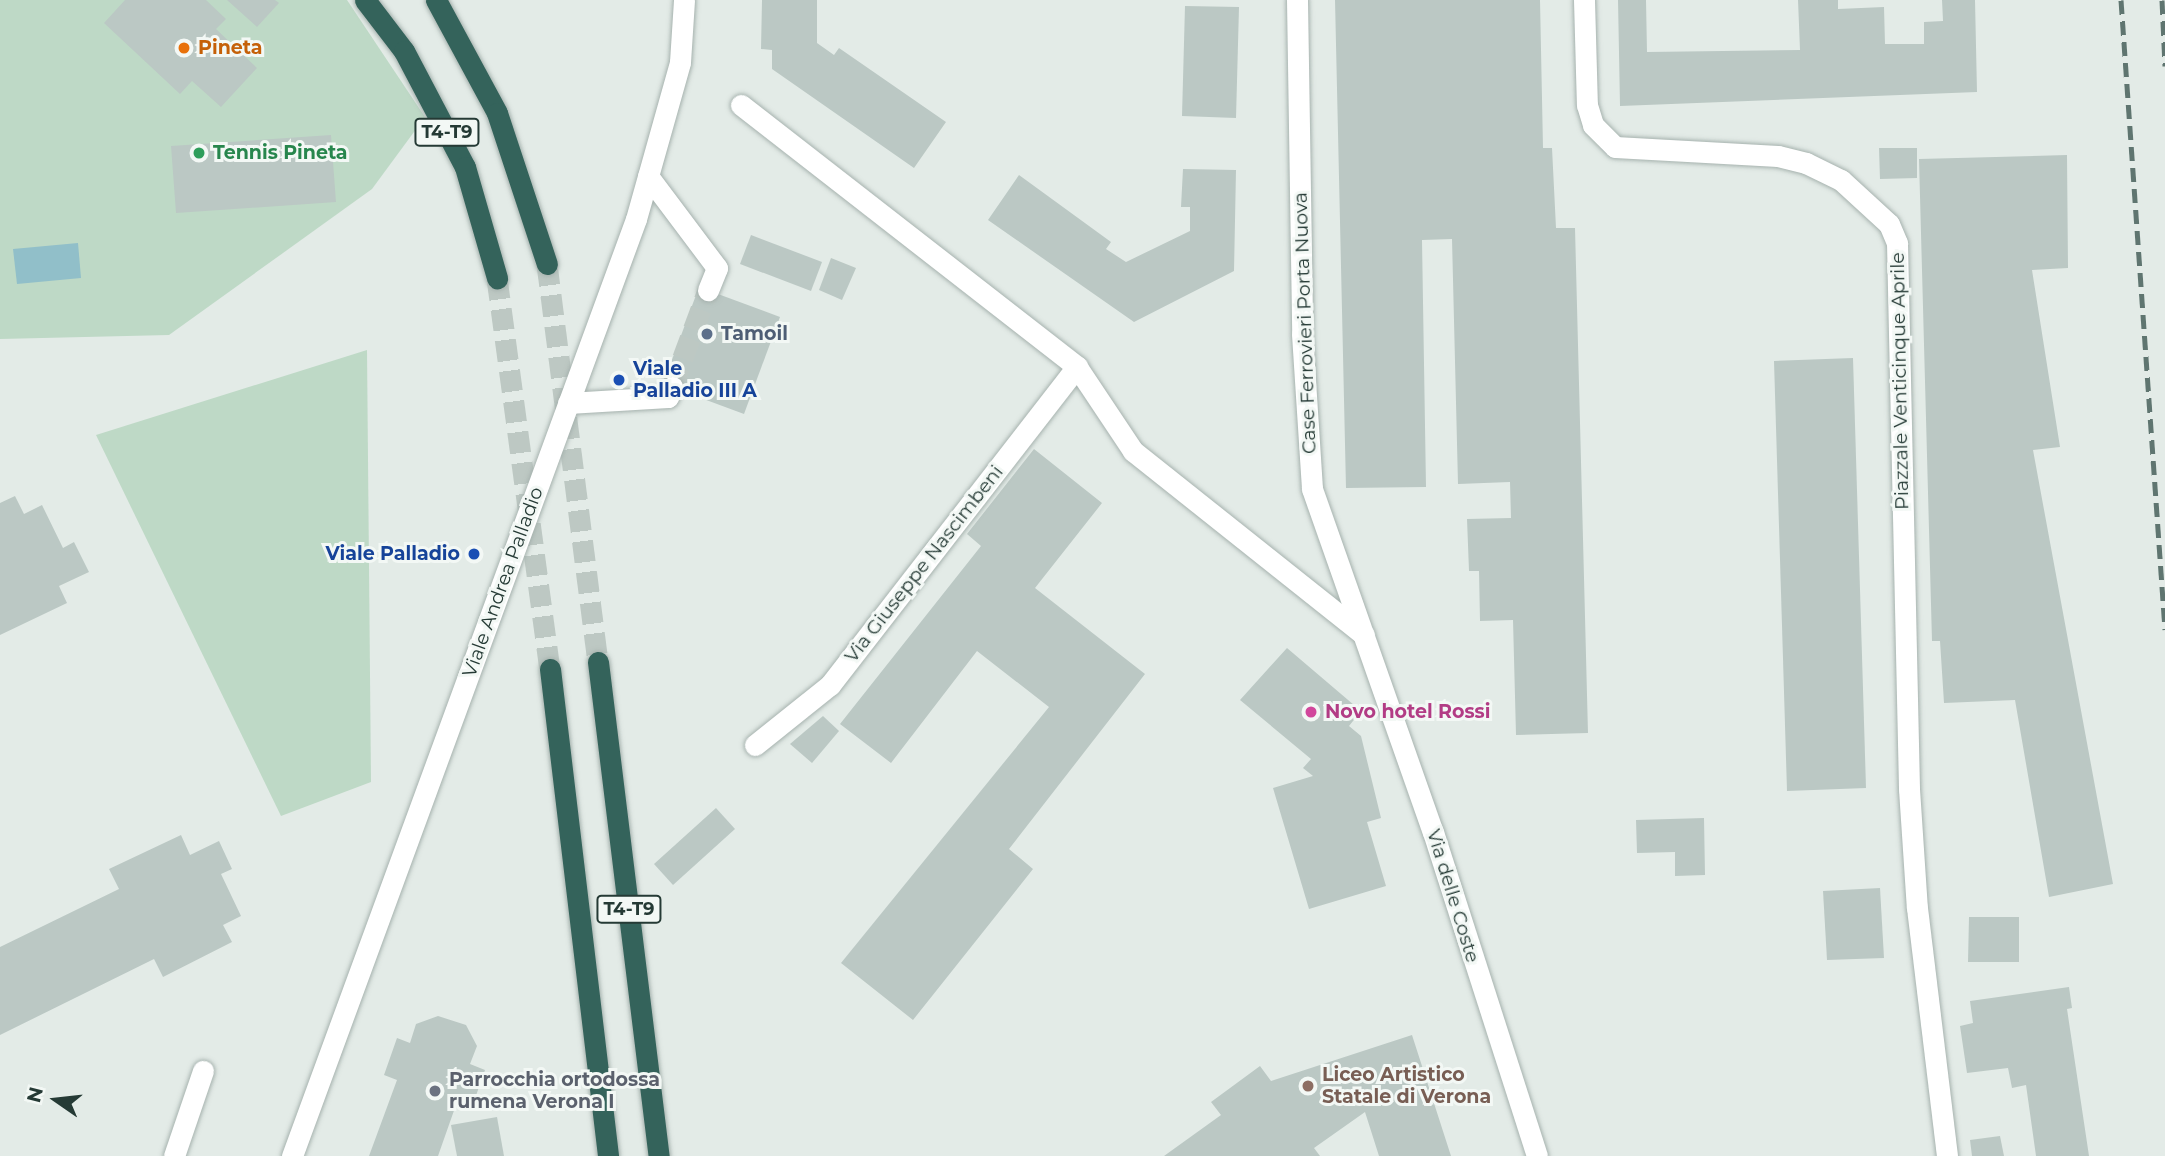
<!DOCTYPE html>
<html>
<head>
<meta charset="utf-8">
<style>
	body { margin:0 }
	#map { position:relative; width:2165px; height:1156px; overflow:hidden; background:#e3ebe7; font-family:Montserrat,sans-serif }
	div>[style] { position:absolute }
	.green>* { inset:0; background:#bed9c6 }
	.water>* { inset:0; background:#91bfc9 }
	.building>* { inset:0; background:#bbc8c4 }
	.minor-tunnel>* { height:21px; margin-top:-10.5px; transform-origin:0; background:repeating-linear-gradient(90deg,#bdc8c3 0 21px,transparent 0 31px) }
	.highway-tunnel>* { height:21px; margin-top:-10.5px; transform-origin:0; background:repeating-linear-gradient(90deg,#bdc8c3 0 21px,transparent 0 31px) }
	.roads { filter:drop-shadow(0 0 2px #a6b2ae) drop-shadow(0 0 2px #a6b2ae) }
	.minor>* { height:21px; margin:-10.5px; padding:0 10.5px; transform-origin:10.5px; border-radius:10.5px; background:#fff }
	.highway>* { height:21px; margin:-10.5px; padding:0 10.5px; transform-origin:10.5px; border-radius:10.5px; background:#34635b }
	.rail>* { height:5px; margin-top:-2.5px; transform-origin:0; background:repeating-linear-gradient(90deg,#5f7570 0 14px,transparent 0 21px) }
	.dots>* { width:19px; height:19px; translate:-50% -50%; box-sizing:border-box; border:4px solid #f3f8f5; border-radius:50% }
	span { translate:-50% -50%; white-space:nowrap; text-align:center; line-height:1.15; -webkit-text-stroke:6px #f3f8f5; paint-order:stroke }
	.shield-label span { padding:2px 5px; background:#f3f8f5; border:2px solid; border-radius:5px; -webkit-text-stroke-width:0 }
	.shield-label { font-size:18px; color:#253a35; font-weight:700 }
	.food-label { font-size:19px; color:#c56008; font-weight:700 }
	.left { translate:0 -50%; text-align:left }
	.leisure-label { font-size:19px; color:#27864d; font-weight:700 }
	.street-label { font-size:19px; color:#253a35 }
	.service-label { font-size:19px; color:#4e5e75; font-weight:700 }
	.transit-label { font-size:19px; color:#164399; font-weight:700 }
	.right { translate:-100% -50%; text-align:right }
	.hotel-label { font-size:19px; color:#b23c85; font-weight:700 }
	.education-label { font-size:19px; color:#785e54; font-weight:700 }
	.worship-label { font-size:19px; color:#5b616d; font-weight:700 }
	.north { position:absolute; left:21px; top:1065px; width:70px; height:70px; -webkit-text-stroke:5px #f3f8f5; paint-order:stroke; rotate:284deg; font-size:19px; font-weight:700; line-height:28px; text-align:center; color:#253a35 }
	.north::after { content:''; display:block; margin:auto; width:24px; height:32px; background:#253a35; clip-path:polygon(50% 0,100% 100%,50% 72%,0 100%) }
</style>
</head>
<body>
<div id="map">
	<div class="green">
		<i style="clip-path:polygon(0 0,347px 0,425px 117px,372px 189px,169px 335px,0 339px)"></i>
		<i style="clip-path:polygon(367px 350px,371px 782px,281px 816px,96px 435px)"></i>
	</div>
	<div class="water">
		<i style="clip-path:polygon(78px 243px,81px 278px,17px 284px,13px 249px)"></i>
	</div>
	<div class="building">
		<i style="clip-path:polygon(125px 0,206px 0,226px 19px,216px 29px,257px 68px,221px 107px,192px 81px,180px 94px,104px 23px)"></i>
		<i style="clip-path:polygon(227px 0,275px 0,279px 3px,257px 27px)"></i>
		<i style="clip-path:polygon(762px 0,817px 0,817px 43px,834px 55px,839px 48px,946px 122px,914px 168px,772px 69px,772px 50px,761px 49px)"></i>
		<i style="clip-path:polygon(1335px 0,1540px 0,1543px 148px,1552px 148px,1556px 228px,1575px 228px,1588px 733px,1516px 735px,1513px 620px,1480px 621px,1479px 571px,1469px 571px,1467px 519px,1511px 518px,1510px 482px,1458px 484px,1452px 239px,1422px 240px,1426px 487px,1346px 488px)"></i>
		<i style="clip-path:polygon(1618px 0,1646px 0,1647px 52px,1800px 50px,1798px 0,1838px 0,1838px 9px,1884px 7px,1885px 44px,1924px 44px,1924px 22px,1943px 21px,1942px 0,1975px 0,1977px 92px,1620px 106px)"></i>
		<i style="clip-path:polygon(1185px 6px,1239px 7px,1236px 118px,1182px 116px)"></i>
		<i style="clip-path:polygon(331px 135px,336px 202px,176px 213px,171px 146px)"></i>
		<i style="clip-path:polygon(1879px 148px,1917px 148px,1917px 178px,1880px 179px)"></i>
		<i style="clip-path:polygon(2067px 155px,2068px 268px,2032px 270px,2060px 447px,2033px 450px,2113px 884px,2049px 897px,2015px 700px,1944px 703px,1940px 641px,1932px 641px,1919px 159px)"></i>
		<i style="clip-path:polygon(1183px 169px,1236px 170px,1234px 271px,1134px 322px,988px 220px,1019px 175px,1111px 242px,1106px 249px,1126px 262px,1190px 231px,1190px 207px,1181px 207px)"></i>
		<i style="clip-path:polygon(751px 235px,822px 262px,811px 291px,740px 264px)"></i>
		<i style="clip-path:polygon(831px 258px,856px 268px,842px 300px,819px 290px)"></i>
		<i style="clip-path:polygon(699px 287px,780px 317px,744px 414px,663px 384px)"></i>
		<i style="clip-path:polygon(1853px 358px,1866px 788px,1787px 791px,1774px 361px)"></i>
		<i style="clip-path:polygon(1034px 449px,1102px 503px,1035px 588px,1145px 674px,1009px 849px,1033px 869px,913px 1020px,841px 963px,1049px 707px,977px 651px,891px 763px,840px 724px,981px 546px,967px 534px)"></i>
		<i style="clip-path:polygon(15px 496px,24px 514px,42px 505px,63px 548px,74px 542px,89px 572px,59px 586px,67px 603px,0 635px,0 503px)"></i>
		<i style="clip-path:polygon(1287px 648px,1361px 711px,1349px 726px,1361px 736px,1381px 818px,1367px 822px,1386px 886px,1309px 909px,1273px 788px,1313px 776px,1303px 768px,1311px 759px,1240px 700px)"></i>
		<i style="clip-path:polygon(823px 716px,839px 731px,812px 763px,790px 744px)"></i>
		<i style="clip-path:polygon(716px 808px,735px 829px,673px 885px,654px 864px)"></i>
		<i style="clip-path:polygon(1704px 818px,1705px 875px,1675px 876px,1675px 852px,1637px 853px,1636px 820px)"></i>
		<i style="clip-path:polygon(181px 835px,190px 855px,219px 841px,232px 869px,221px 874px,241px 916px,223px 925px,232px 942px,163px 977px,154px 959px,0 1035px,0 947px,119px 889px,109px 869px)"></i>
		<i style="clip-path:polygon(1880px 888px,1884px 958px,1827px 960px,1823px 891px)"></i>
		<i style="clip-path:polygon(1969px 917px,2019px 917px,2019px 962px,1968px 962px)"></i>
		<i style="clip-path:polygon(2069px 987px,2072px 1008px,2067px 1009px,2089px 1156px,2036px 1156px,2026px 1085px,2012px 1088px,2008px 1068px,1967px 1073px,1960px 1026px,1973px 1023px,1970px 1001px)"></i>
		<i style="clip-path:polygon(438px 1016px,466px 1025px,477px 1046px,470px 1064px,485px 1070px,472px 1107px,457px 1102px,438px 1156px,369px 1156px,397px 1080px,384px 1075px,397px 1038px,410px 1043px,416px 1024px)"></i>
		<i style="clip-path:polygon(1412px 1035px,1451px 1156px,1379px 1156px,1365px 1112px,1314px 1148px,1320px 1156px,1164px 1156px,1221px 1115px,1211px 1102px,1260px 1066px,1271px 1081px)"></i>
		<i style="clip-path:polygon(497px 1117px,504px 1156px,457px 1156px,451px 1125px)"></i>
		<i style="clip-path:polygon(2000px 1136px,2004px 1156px,1972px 1156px,1970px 1140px)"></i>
	</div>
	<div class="minor-tunnel">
		<i style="left:672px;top:387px;width:103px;rotate:-69.6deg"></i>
	</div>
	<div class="highway-tunnel">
		<i style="left:547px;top:264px;width:401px;rotate:82.7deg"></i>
		<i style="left:497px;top:278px;width:395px;rotate:82.3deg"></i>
	</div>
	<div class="roads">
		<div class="minor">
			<i style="left:1297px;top:0;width:334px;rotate:89.1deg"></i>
			<i style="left:1302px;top:334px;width:155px;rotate:86.3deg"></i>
			<i style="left:1312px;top:489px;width:364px;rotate:70.6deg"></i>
			<i style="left:1433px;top:832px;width:340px;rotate:72.2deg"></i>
			<i style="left:1584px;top:0;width:105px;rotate:88.4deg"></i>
			<i style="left:1587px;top:105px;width:21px;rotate:73deg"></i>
			<i style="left:1593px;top:125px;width:31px;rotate:45deg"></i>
			<i style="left:1615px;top:147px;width:163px;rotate:3.2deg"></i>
			<i style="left:1778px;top:156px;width:29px;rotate:14deg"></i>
			<i style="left:1806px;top:163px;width:39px;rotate:26deg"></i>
			<i style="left:1841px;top:180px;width:65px;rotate:42.5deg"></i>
			<i style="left:1889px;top:224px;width:21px;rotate:67deg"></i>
			<i style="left:1897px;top:243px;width:546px;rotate:88.74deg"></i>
			<i style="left:1909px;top:789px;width:119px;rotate:86.2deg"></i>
			<i style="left:1917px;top:908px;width:250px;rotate:83.1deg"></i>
			<i style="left:741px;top:105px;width:426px;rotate:37.9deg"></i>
			<i style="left:1077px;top:367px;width:101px;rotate:56.3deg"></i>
			<i style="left:1133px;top:451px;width:295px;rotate:38.5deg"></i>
			<i style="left:648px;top:176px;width:115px;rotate:53.1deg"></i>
			<i style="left:717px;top:268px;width:24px;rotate:112deg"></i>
			<i style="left:568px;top:403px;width:100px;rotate:-3.4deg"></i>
			<i style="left:668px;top:397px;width:11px;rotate:-68deg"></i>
			<i style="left:755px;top:745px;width:96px;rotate:-38.7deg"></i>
			<i style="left:830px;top:685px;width:403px;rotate:-52.2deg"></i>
			<i style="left:174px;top:1156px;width:90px;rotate:-71.2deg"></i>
			<i style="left:292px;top:1156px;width:998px;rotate:-69.84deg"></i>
			<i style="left:636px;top:219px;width:163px;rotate:-74.3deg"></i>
			<i style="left:680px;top:62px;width:62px;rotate:-86.3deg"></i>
		</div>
		<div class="highway">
			<i style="left:365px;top:0;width:64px;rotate:52.6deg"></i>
			<i style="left:404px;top:51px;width:131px;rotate:62.3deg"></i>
			<i style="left:465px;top:167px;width:116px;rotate:73.9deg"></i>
			<i style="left:436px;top:0;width:128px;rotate:61.6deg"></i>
			<i style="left:497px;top:113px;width:159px;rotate:71.7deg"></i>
			<i style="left:598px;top:662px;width:498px;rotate:83deg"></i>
			<i style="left:550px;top:669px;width:490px;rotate:83.2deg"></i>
		</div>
	</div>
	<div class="rail">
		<i style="left:2121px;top:0;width:631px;rotate:86deg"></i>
		<i style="left:2162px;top:0;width:66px;rotate:87.4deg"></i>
	</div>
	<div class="dots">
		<i style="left:184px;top:48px;background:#e8710a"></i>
		<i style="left:199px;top:153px;background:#2e9e5b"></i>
		<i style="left:707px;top:334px;background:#5c6f8a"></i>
		<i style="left:619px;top:380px;background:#1a4fb4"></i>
		<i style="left:474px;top:554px;background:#1a4fb4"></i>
		<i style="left:1311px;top:712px;background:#d1479c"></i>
		<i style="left:1308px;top:1086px;background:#8d6e63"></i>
		<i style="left:435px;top:1091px;background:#6b7280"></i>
	</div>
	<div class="shield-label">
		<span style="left:447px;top:132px">T4-T9</span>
		<span style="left:629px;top:909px">T4-T9</span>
	</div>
	<div class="food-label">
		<span class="left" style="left:198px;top:48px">Pineta</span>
	</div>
	<div class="leisure-label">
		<span class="left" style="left:213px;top:153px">Tennis Pineta</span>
	</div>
	<div class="street-label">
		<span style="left:1305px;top:323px;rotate:-92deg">Case Ferrovieri Porta Nuova</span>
		<span style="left:1900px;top:381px;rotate:-91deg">Piazzale Venticinque Aprile</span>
		<span style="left:924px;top:564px;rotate:-52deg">Via Giuseppe Nascimbeni</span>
		<span style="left:503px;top:582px;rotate:-70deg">Viale Andrea Palladio</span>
		<span style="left:1453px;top:896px;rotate:73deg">Via delle Coste</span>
	</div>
	<div class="service-label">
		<span class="left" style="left:721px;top:334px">Tamoil</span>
	</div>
	<div class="transit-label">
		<span class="left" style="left:633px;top:380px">Viale<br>Palladio III A</span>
		<span class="right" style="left:460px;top:554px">Viale Palladio</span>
	</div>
	<div class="hotel-label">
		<span class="left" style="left:1325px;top:712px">Novo hotel Rossi</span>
	</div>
	<div class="education-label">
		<span class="left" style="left:1322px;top:1086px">Liceo Artistico<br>Statale di Verona</span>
	</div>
	<div class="worship-label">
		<span class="left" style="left:449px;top:1091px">Parrocchia ortodossa<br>rumena Verona I</span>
	</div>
	<div class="north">N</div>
</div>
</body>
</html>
